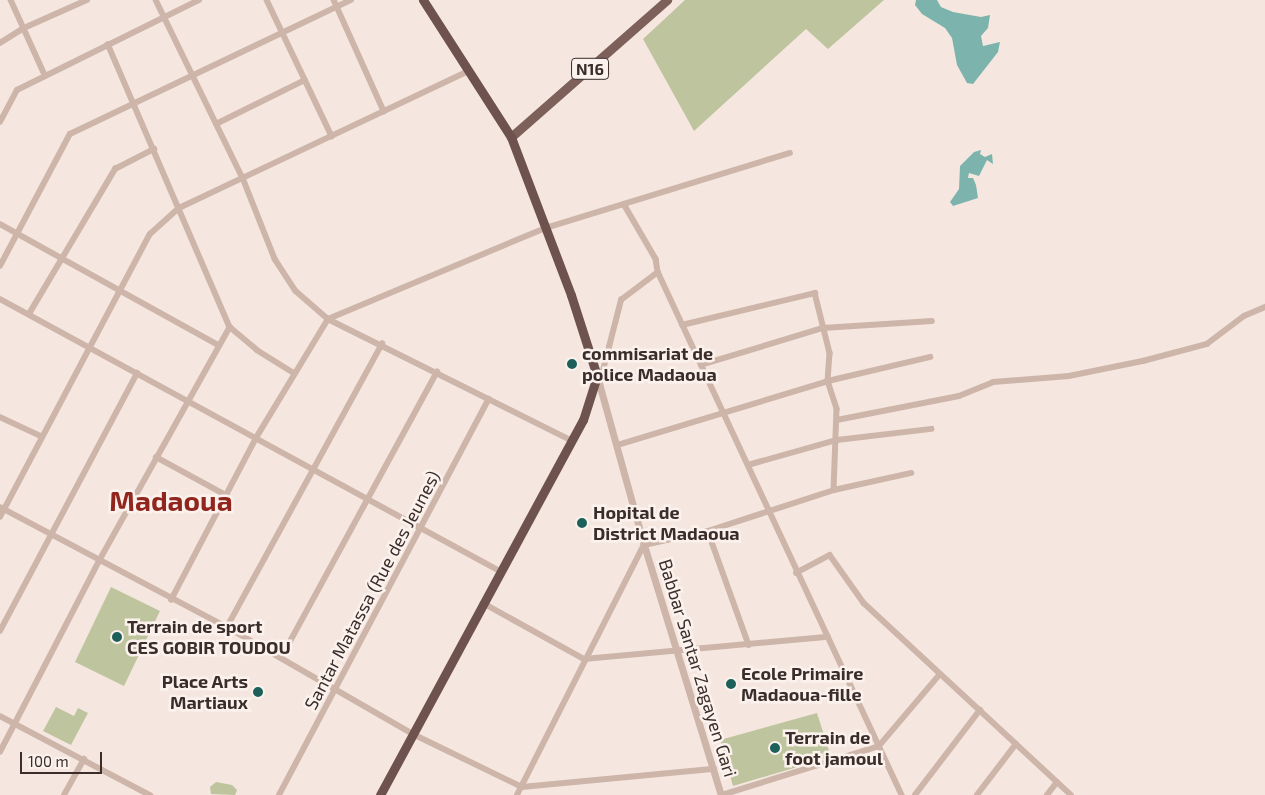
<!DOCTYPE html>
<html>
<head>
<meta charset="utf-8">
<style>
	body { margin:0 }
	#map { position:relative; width:1265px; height:795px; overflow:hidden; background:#f5e7df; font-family:"Exo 2",sans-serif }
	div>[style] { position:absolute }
	.green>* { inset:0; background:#bec59e }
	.water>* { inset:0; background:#7cb4ad }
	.minor>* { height:5.5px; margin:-2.75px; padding:0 2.75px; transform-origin:2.75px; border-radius:2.75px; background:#ceb5aa }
	.tertiary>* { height:7px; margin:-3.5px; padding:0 3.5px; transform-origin:3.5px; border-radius:3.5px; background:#ceb5aa }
	.primary>* { height:9px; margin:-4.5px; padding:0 4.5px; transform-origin:4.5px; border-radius:4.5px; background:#7e605a }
	.trunk>* { height:9px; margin:-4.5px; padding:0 4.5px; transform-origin:4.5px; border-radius:4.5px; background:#6e524e }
	.dots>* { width:14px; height:14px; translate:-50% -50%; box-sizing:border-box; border:2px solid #fbf2ed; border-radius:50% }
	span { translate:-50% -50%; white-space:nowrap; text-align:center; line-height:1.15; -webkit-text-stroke:5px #fbf2ed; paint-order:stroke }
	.shield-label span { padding:1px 4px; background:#fbf2ed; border:1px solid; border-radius:4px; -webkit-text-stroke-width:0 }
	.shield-label { font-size:16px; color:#3b2d2a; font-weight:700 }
	.poi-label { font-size:18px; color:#3b2d2a; font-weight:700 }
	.left { translate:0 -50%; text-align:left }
	.right { translate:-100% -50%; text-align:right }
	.street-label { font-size:18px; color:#3b2d2a }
	.town-label { font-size:28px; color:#90261d; font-weight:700 }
	.scale { position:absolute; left:20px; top:752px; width:82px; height:22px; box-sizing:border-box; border:2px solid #3b2d2a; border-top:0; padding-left:6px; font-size:15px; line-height:18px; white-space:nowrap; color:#3b2d2a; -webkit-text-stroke:4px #fbf2ed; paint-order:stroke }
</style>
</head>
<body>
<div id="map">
	<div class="green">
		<i style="clip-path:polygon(685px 0,884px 0,828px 49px,806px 29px,694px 131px,643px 39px)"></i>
		<i style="clip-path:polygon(111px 587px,160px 611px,124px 686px,75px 662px)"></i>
		<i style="clip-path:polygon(56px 707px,74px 716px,78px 708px,88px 713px,71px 745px,43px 731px)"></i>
		<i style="clip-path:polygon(817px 713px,831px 757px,733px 786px,720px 740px)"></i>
		<i style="clip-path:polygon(216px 782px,232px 785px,237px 790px,235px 795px,211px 794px,210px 787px)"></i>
	</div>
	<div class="water">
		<i style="clip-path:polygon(916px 0,937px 0,941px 7px,953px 12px,981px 17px,990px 15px,988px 28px,981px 36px,983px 46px,1000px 42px,998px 52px,973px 84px,967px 83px,957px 65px,952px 38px,945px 28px,922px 14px,915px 5px)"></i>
		<i style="clip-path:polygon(981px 150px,980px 154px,985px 157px,992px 154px,993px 164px,987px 160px,979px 176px,969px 173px,968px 178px,973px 178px,976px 185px,978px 198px,953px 206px,950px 202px,959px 189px,960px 166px,974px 152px)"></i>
	</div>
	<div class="minor">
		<i style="left:11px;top:0;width:82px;rotate:65.6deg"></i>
		<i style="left:156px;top:0;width:198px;rotate:64deg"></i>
		<i style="left:243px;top:178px;width:87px;rotate:68.4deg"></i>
		<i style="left:275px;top:259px;width:38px;rotate:57deg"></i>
		<i style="left:296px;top:291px;width:43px;rotate:41.2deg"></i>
		<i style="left:328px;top:319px;width:271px;rotate:26.5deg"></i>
		<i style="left:267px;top:0;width:151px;rotate:64.5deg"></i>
		<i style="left:334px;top:0;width:122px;rotate:65.8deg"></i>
		<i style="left:0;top:43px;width:28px;rotate:-32deg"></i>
		<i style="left:24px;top:28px;width:69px;rotate:-24deg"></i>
		<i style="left:108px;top:44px;width:308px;rotate:66.7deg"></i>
		<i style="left:230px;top:327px;width:35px;rotate:40deg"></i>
		<i style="left:257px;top:350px;width:44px;rotate:31.9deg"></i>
		<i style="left:0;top:122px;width:36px;rotate:-62deg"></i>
		<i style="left:17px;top:90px;width:203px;rotate:-26.3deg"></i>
		<i style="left:216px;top:124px;width:99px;rotate:-26.3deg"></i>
		<i style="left:624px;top:204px;width:64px;rotate:59.8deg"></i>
		<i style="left:656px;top:259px;width:13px;rotate:81deg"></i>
		<i style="left:658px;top:272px;width:577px;rotate:64.99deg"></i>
		<i style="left:0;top:224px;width:249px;rotate:29deg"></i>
		<i style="left:0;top:266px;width:149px;rotate:-62.1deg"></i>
		<i style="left:70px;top:134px;width:311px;rotate:-25.5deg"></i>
		<i style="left:0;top:299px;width:569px;rotate:28.55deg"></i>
		<i style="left:29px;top:314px;width:169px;rotate:-59.3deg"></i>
		<i style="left:115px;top:169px;width:44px;rotate:-27.1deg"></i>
		<i style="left:682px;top:325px;width:137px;rotate:-13.5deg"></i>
		<i style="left:815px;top:293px;width:62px;rotate:76deg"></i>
		<i style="left:830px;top:353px;width:28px;rotate:94deg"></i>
		<i style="left:828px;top:381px;width:29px;rotate:72deg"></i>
		<i style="left:837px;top:409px;width:81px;rotate:92.1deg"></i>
		<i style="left:701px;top:365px;width:127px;rotate:-16.9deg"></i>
		<i style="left:823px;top:328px;width:109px;rotate:-3.7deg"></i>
		<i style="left:600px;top:382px;width:85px;rotate:-75.6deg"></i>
		<i style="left:621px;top:300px;width:46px;rotate:-37.1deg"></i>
		<i style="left:0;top:417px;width:45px;rotate:24.9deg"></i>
		<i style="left:837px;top:420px;width:124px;rotate:-11.1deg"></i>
		<i style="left:959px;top:396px;width:37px;rotate:-22deg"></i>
		<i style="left:993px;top:382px;width:76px;rotate:-4.5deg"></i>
		<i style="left:1069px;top:376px;width:76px;rotate:-11.5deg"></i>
		<i style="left:1143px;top:361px;width:66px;rotate:-14.9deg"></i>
		<i style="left:1207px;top:344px;width:46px;rotate:-37.1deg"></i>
		<i style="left:1244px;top:316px;width:23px;rotate:-23deg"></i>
		<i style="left:618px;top:445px;width:220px;rotate:-16.9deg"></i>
		<i style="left:828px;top:381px;width:105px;rotate:-13.2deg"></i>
		<i style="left:156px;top:457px;width:80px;rotate:28.5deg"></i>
		<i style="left:748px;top:465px;width:92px;rotate:-15.7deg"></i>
		<i style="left:837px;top:440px;width:95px;rotate:-6.7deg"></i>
		<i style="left:0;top:507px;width:257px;rotate:27.9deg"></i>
		<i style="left:227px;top:627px;width:215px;rotate:29.9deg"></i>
		<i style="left:413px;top:734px;width:121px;rotate:25.9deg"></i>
		<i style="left:522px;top:787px;width:193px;rotate:-5.4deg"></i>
		<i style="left:0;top:517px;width:320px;rotate:-62.1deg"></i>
		<i style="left:150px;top:234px;width:39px;rotate:-42deg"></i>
		<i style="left:179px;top:208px;width:321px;rotate:-25.3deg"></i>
		<i style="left:708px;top:531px;width:121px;rotate:70.2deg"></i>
		<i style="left:796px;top:573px;width:38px;rotate:-28deg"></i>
		<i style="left:830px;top:555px;width:59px;rotate:54.7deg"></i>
		<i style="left:864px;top:603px;width:282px;rotate:42.8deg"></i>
		<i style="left:171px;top:600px;width:183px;rotate:-62.3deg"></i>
		<i style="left:256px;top:438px;width:139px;rotate:-58.8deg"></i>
		<i style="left:328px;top:319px;width:236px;rotate:-22.7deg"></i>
		<i style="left:546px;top:228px;width:255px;rotate:-17.1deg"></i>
		<i style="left:483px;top:603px;width:115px;rotate:29deg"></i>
		<i style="left:584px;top:659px;width:245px;rotate:-5.2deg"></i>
		<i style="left:227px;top:627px;width:323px;rotate:-61.3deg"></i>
		<i style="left:0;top:631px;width:292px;rotate:-62deg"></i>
		<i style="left:281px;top:658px;width:326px;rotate:-61.4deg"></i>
		<i style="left:0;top:716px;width:170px;rotate:27.8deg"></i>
		<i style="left:0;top:752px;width:215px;rotate:-62.6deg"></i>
		<i style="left:99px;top:561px;width:268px;rotate:-60.8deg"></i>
		<i style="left:64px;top:795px;width:41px;rotate:-60.9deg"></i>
		<i style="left:279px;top:795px;width:448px;rotate:-62.1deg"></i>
		<i style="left:517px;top:795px;width:280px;rotate:-63.1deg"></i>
		<i style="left:644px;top:545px;width:66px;rotate:-12.3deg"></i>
		<i style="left:708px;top:531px;width:133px;rotate:-18deg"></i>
		<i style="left:834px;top:490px;width:79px;rotate:-12.4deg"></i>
		<i style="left:722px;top:795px;width:164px;rotate:-17.3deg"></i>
		<i style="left:879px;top:746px;width:94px;rotate:-49.7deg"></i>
		<i style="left:915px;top:795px;width:107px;rotate:-52.6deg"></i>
		<i style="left:977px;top:795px;width:64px;rotate:-52.6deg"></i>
		<i style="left:1047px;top:795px;width:16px;rotate:-52deg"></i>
	</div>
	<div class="tertiary">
		<i style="left:597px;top:376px;width:175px;rotate:74.5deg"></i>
		<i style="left:644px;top:545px;width:262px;rotate:72.9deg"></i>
	</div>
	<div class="primary">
		<i style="left:511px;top:137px;width:208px;rotate:-41.3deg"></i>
	</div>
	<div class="trunk">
		<i style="left:380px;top:795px;width:426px;rotate:-61.6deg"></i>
		<i style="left:583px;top:420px;width:46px;rotate:-72.3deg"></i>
		<i style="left:597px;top:376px;width:85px;rotate:-107.8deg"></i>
		<i style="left:571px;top:295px;width:169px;rotate:-110.8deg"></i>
		<i style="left:511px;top:137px;width:163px;rotate:-122.7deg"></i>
	</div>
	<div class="dots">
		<i style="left:572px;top:364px;background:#1c6059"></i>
		<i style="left:582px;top:523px;background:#1c6059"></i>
		<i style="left:117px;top:637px;background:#1c6059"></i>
		<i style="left:731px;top:684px;background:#1c6059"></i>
		<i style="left:258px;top:692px;background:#1c6059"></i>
		<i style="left:775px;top:748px;background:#1c6059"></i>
	</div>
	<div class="shield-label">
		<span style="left:590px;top:69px">N16</span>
	</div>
	<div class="poi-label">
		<span class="left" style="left:582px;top:364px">commisariat de<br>police Madaoua</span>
		<span class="left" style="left:593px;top:523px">Hopital de<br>District Madaoua</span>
		<span class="left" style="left:127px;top:637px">Terrain de sport<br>CES GOBIR TOUDOU</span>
		<span class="left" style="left:741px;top:684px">Ecole Primaire<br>Madaoua-fille</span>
		<span class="right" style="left:248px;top:692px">Place Arts<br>Martiaux</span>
		<span class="left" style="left:785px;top:748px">Terrain de<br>foot jamoul</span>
	</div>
	<div class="street-label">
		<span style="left:372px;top:590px;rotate:-62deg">Santar Matassa (Rue des Jeunes)</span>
		<span style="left:698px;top:668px;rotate:73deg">Babbar Santar Zagayen Gari</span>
	</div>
	<div class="town-label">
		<span style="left:171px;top:500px">Madaoua</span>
	</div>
	<div class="scale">100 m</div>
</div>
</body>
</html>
